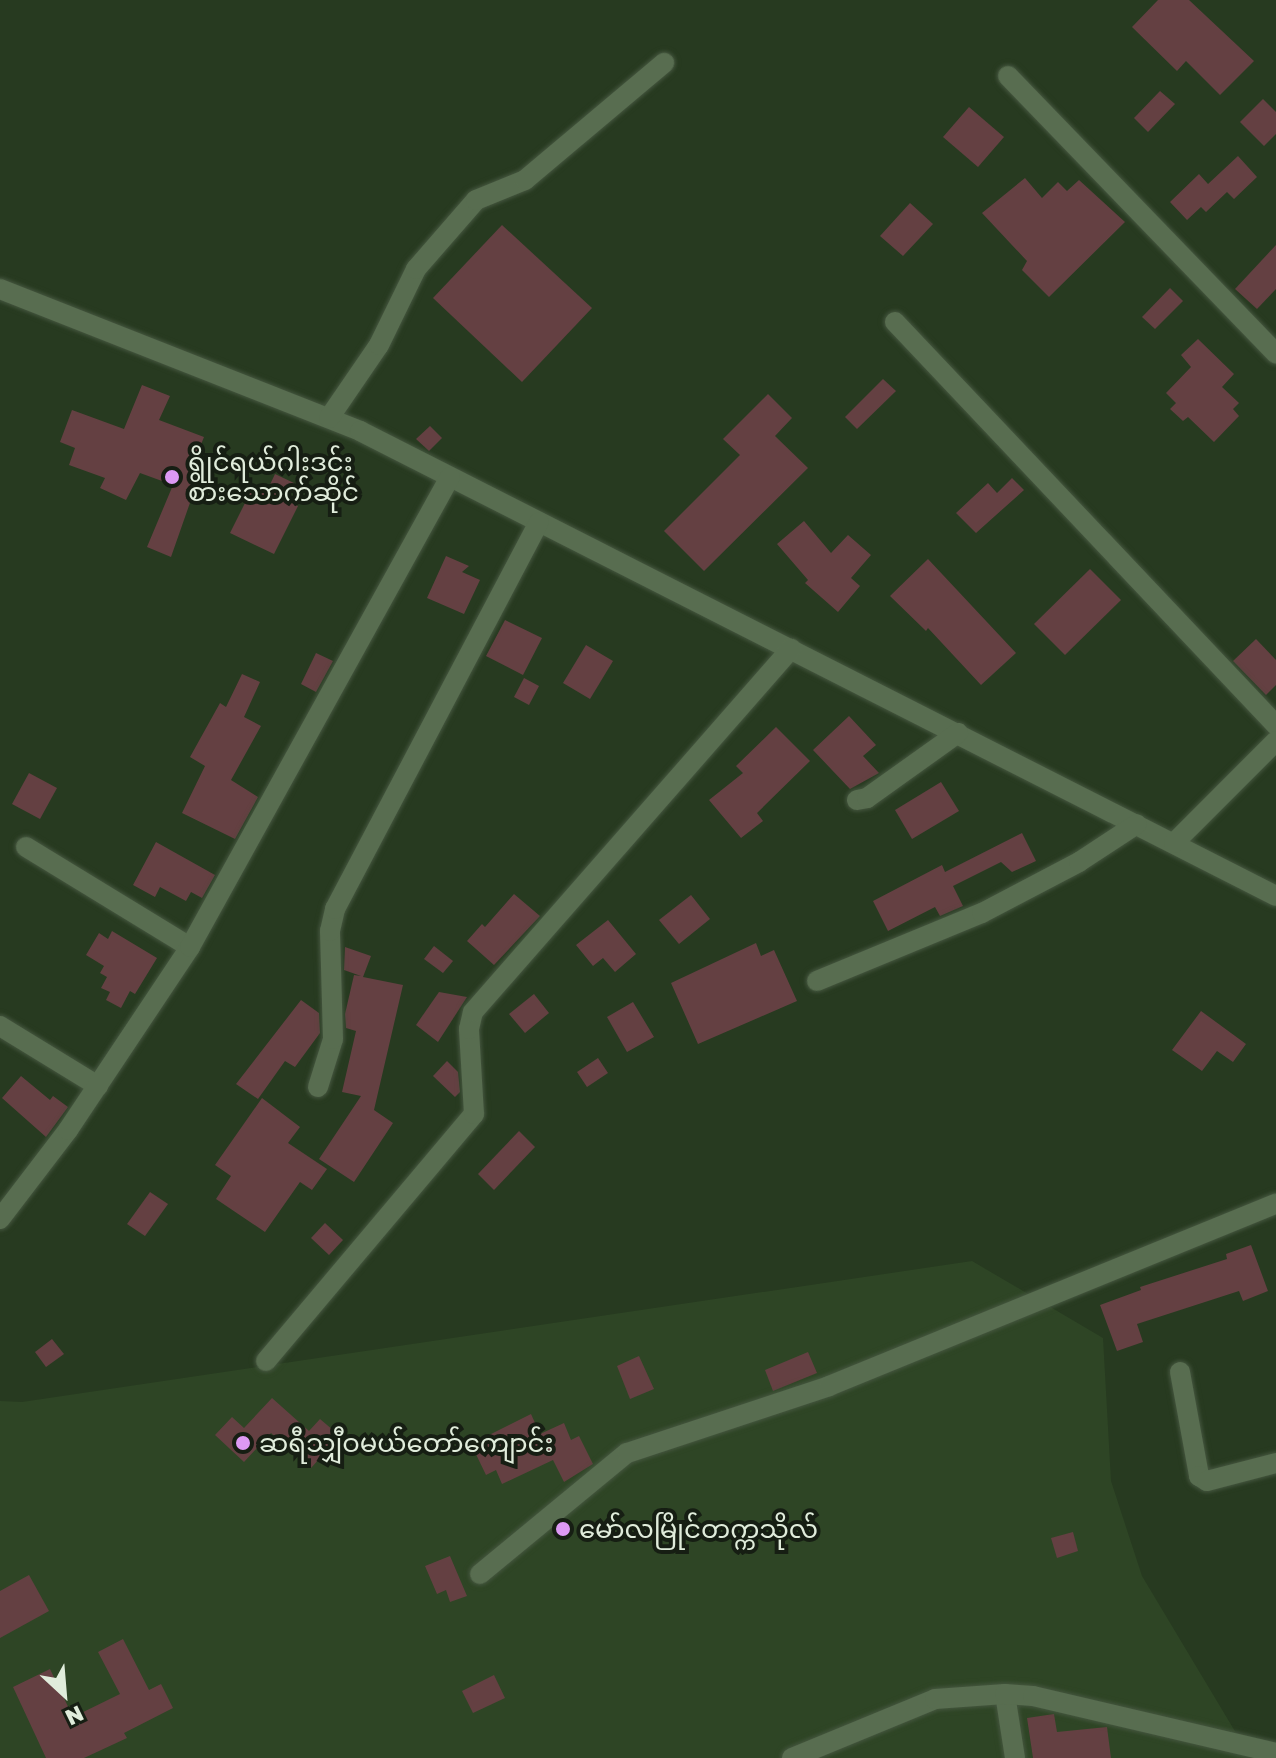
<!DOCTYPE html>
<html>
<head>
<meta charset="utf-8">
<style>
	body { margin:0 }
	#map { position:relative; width:1276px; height:1758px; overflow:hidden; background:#273a20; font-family:"Golos Text","Noto Sans Myanmar",sans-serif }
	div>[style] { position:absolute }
	.built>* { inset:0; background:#2e4525 }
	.building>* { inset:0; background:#644042 }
	.roads { filter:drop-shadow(0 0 2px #45563f) drop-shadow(0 0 2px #45563f) }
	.minor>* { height:20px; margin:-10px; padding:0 10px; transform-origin:10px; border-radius:10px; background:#586d50 }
	.dots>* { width:22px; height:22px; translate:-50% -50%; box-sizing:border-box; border:4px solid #161e13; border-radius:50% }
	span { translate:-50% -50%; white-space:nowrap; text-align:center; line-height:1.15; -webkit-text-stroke:8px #161e13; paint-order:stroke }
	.poi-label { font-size:26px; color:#e0ecdb }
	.left { translate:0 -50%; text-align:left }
	.north { position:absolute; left:24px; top:1654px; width:80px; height:80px; -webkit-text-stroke:6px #161e13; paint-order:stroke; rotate:154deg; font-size:22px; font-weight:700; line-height:32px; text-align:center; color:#e0ecdb }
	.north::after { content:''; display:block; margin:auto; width:28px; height:36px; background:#e0ecdb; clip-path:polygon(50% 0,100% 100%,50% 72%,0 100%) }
</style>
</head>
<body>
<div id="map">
	<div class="built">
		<i style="clip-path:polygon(972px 1261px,1103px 1338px,1111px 1481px,1142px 1576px,1251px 1758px,0 1758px,0 1401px,22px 1402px)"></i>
	</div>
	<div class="building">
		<i style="clip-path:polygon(1158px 0,1189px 0,1254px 61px,1220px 95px,1186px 61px,1177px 71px,1132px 27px)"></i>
		<i style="clip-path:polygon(1160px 91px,1175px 104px,1148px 132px,1134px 118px)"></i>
		<i style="clip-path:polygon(1263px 99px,1276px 112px,1276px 134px,1264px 146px,1240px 122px)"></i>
		<i style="clip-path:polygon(969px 107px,1004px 137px,978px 167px,943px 137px)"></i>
		<i style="clip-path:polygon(1238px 156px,1257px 177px,1234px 199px,1227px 192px,1206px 212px,1201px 207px,1187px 220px,1170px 202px,1199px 174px,1208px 184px)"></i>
		<i style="clip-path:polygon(1025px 178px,1042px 198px,1058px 182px,1067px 191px,1079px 180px,1125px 222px,1049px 297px,1022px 270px,1027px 261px,982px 213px)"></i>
		<i style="clip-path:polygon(910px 203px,933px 224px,903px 256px,880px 236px)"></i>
		<i style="clip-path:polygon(502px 225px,592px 308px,522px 382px,433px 298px)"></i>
		<i style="clip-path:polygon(1276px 245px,1276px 289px,1257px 309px,1235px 289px)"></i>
		<i style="clip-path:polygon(1170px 288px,1183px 301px,1155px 329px,1142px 317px)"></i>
		<i style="clip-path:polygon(1198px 339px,1234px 374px,1222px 387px,1239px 403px,1233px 409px,1239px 416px,1214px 442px,1188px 417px,1183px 421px,1170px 409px,1176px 403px,1166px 393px,1191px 367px,1181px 355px)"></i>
		<i style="clip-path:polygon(883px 379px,896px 391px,857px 429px,845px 417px)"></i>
		<i style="clip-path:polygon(142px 385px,170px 396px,159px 420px,204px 437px,196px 457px,205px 460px,171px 557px,147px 547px,173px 485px,140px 473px,126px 500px,100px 488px,105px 478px,69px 465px,75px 448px,60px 442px,72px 410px,124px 429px)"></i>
		<i style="clip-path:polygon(768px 394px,792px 418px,775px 436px,808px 468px,704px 571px,664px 531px,740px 455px,723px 439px)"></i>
		<i style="clip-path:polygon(430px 426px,442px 438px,429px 451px,416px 439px)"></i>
		<i style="clip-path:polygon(275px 474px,294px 483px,285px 500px,298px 506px,274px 554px,230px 533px,253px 487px,266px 493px)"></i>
		<i style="clip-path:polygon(1012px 478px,1024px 490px,976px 533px,956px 513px,988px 483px,997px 493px)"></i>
		<i style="clip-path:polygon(804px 521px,831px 553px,848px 535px,871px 555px,851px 578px,860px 586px,838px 612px,805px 583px,808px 580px,777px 544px)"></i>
		<i style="clip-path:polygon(446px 556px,469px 566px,462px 572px,480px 580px,464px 614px,427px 598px)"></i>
		<i style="clip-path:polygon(928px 559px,1016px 653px,981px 685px,928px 628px,926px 631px,890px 596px)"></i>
		<i style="clip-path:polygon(1090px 569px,1121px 600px,1065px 655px,1034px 624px)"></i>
		<i style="clip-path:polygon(505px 620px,542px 638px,523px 675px,486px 656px)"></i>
		<i style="clip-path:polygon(1256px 639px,1276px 660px,1276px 685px,1266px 695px,1233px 661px)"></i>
		<i style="clip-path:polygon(586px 645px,613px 661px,590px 699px,563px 683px)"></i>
		<i style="clip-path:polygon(316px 653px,333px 661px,316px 692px,301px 684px)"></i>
		<i style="clip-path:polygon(242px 674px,260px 682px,244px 717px,261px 726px,231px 780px,258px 797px,235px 839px,182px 813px,205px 766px,190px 757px,220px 703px,226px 707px)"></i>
		<i style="clip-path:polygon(524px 678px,539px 686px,529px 705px,514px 697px)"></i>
		<i style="clip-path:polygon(849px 716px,876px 745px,863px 756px,879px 773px,850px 789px,813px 750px)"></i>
		<i style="clip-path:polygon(776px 727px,810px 761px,757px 813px,763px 821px,741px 838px,709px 800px,743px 773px,736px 766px)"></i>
		<i style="clip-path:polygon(29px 773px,57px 788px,40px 819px,12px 804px)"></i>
		<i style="clip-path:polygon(941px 782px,959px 811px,912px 839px,895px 810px)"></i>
		<i style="clip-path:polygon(1022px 833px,1036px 861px,1012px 872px,1001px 862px,953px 886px,963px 906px,940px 916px,935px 907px,888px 931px,873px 901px,942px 865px,945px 872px)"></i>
		<i style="clip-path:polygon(156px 842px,215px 875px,202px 898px,191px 892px,186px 901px,160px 887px,155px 897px,133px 885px)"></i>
		<i style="clip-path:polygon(514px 894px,540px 916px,494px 965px,467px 941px,482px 924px,485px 927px)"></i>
		<i style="clip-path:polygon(691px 895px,710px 919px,679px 944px,659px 920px)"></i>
		<i style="clip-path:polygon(608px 920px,636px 954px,615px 972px,603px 958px,593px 966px,576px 945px)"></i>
		<i style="clip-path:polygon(112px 931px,157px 958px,135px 994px,130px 991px,121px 1008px,106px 1000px,110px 992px,101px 988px,107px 977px,100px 973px,104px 966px,86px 955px,99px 933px,108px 939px)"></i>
		<i style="clip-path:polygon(756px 943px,761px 956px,774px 950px,797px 1001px,698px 1044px,671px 983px)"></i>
		<i style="clip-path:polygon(434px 946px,453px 961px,443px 973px,424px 959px)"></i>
		<i style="clip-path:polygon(345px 947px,371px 956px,363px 977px,403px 985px,374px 1110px,393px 1123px,354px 1182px,319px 1159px,361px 1096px,342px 1092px,356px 1031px,346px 1028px,345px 1014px,354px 975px,361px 976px,344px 970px)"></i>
		<i style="clip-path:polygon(439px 992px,467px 997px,438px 1042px,416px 1025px)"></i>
		<i style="clip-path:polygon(534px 994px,549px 1013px,525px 1033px,509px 1014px)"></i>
		<i style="clip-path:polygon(301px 1000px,319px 1013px,320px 1033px,295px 1067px,285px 1061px,258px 1099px,236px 1084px)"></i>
		<i style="clip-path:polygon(633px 1002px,654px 1037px,627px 1052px,607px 1017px)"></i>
		<i style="clip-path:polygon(1201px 1011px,1246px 1044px,1233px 1062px,1217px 1051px,1202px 1071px,1172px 1050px)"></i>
		<i style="clip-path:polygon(598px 1058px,608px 1073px,587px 1087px,577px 1072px)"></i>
		<i style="clip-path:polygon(447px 1061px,458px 1072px,460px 1092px,455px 1097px,433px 1076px)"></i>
		<i style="clip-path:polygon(21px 1076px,50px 1100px,53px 1096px,68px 1107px,46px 1137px,2px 1098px)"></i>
		<i style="clip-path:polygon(262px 1098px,300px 1127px,288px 1143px,327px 1169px,312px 1190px,300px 1182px,265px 1232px,216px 1199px,231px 1176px,215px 1165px)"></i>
		<i style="clip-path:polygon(519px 1131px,535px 1147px,494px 1190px,478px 1174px)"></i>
		<i style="clip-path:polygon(150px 1192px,168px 1204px,145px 1236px,127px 1224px)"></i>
		<i style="clip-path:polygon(325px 1223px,343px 1240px,329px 1255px,311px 1238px)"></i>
		<i style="clip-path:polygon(1251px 1245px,1268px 1291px,1243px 1301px,1239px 1291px,1137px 1324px,1143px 1342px,1117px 1351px,1100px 1305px,1141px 1290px,1140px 1287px,1227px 1259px,1226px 1254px)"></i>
		<i style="clip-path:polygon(52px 1339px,64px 1354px,46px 1367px,35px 1352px)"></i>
		<i style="clip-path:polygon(808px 1352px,817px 1373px,773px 1391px,765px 1370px)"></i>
		<i style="clip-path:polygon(639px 1356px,654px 1389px,630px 1399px,617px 1366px)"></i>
		<i style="clip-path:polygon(272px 1398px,309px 1431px,320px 1419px,340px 1436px,311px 1468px,271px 1433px,244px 1462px,215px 1435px,232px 1417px,244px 1428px)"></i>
		<i style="clip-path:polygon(531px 1414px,540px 1434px,564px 1423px,571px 1440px,579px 1436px,593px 1464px,564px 1482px,553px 1460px,502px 1484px,496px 1470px,486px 1475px,471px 1444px)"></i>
		<i style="clip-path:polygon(1073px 1532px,1078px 1551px,1057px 1558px,1051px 1538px)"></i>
		<i style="clip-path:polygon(450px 1556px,467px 1596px,450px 1602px,446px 1590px,437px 1594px,425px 1566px)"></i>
		<i style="clip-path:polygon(29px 1575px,49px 1611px,0 1638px,0 1591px)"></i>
		<i style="clip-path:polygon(123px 1639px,149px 1690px,161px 1684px,173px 1708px,124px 1733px,127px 1738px,84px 1758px,46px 1758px,13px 1687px,50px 1669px,73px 1717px,120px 1694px,98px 1652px)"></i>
		<i style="clip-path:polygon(494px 1675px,505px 1698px,473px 1713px,462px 1691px)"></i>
		<i style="clip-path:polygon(1054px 1714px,1057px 1732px,1107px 1727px,1111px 1758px,1033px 1758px,1027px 1718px)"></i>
	</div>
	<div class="roads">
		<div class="minor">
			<i style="left:1008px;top:76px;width:386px;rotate:46deg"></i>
			<i style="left:0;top:289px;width:387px;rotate:21.5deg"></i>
			<i style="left:360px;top:431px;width:1027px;rotate:26.91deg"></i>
			<i style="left:895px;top:322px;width:555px;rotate:46.61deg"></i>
			<i style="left:329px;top:418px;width:88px;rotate:-55.6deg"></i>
			<i style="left:379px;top:345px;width:85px;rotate:-64deg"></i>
			<i style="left:416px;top:269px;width:91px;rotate:-49deg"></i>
			<i style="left:476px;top:200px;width:53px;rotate:-22.2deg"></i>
			<i style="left:525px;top:180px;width:182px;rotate:-40.1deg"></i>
			<i style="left:857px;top:800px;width:10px;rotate:-11deg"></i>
			<i style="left:867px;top:798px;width:112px;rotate:-35.5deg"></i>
			<i style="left:1174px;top:843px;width:144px;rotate:-45deg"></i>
			<i style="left:26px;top:847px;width:192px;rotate:31.4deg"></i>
			<i style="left:817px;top:981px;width:178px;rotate:-22.4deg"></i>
			<i style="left:982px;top:913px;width:110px;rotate:-27.7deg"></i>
			<i style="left:1079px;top:862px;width:69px;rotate:-33.2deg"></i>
			<i style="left:0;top:1026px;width:115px;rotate:31.5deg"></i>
			<i style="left:318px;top:1087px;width:50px;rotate:-72.6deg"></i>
			<i style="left:333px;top:1039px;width:108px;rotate:-91.6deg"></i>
			<i style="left:330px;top:931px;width:23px;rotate:-77deg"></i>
			<i style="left:335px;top:909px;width:437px;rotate:-62.2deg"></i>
			<i style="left:0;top:1219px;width:112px;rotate:-52.6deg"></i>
			<i style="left:68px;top:1130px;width:220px;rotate:-56.3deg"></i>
			<i style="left:190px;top:947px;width:537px;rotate:-61.05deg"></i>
			<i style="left:266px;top:1361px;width:323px;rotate:-49.9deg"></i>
			<i style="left:474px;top:1114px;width:85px;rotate:-93.4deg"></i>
			<i style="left:469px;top:1029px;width:17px;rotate:-77deg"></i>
			<i style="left:473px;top:1012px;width:483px;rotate:-48.8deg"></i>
			<i style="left:1180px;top:1372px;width:106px;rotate:79.6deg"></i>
			<i style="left:1199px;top:1476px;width:9px;rotate:32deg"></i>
			<i style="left:1207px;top:1481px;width:71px;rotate:-14.6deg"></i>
			<i style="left:480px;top:1574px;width:190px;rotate:-39.5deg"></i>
			<i style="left:627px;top:1453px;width:213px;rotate:-18.3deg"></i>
			<i style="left:829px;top:1386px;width:483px;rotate:-22.2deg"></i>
			<i style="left:1005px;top:1694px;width:65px;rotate:81.1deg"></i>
			<i style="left:792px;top:1758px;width:155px;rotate:-22.4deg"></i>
			<i style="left:935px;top:1699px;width:70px;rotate:-4.1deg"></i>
			<i style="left:1005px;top:1694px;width:28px;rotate:4deg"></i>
			<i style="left:1033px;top:1696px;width:250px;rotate:13.2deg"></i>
		</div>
	</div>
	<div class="dots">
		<i style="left:172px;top:477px;background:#dd99f4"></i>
		<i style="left:243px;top:1443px;background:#dd99f4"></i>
		<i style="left:563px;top:1529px;background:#dd99f4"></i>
	</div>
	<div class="poi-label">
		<span class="left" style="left:188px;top:477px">ရွိုင်ရယ်ဂါးဒင်း<br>စားသောက်ဆိုင်</span>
		<span class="left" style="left:259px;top:1443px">ဆရီသျှီဝမယ်တော်ကျောင်း</span>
		<span class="left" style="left:579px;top:1529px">မော်လမြိုင်တက္ကသိုလ်</span>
	</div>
	<div class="north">N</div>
</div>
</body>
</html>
